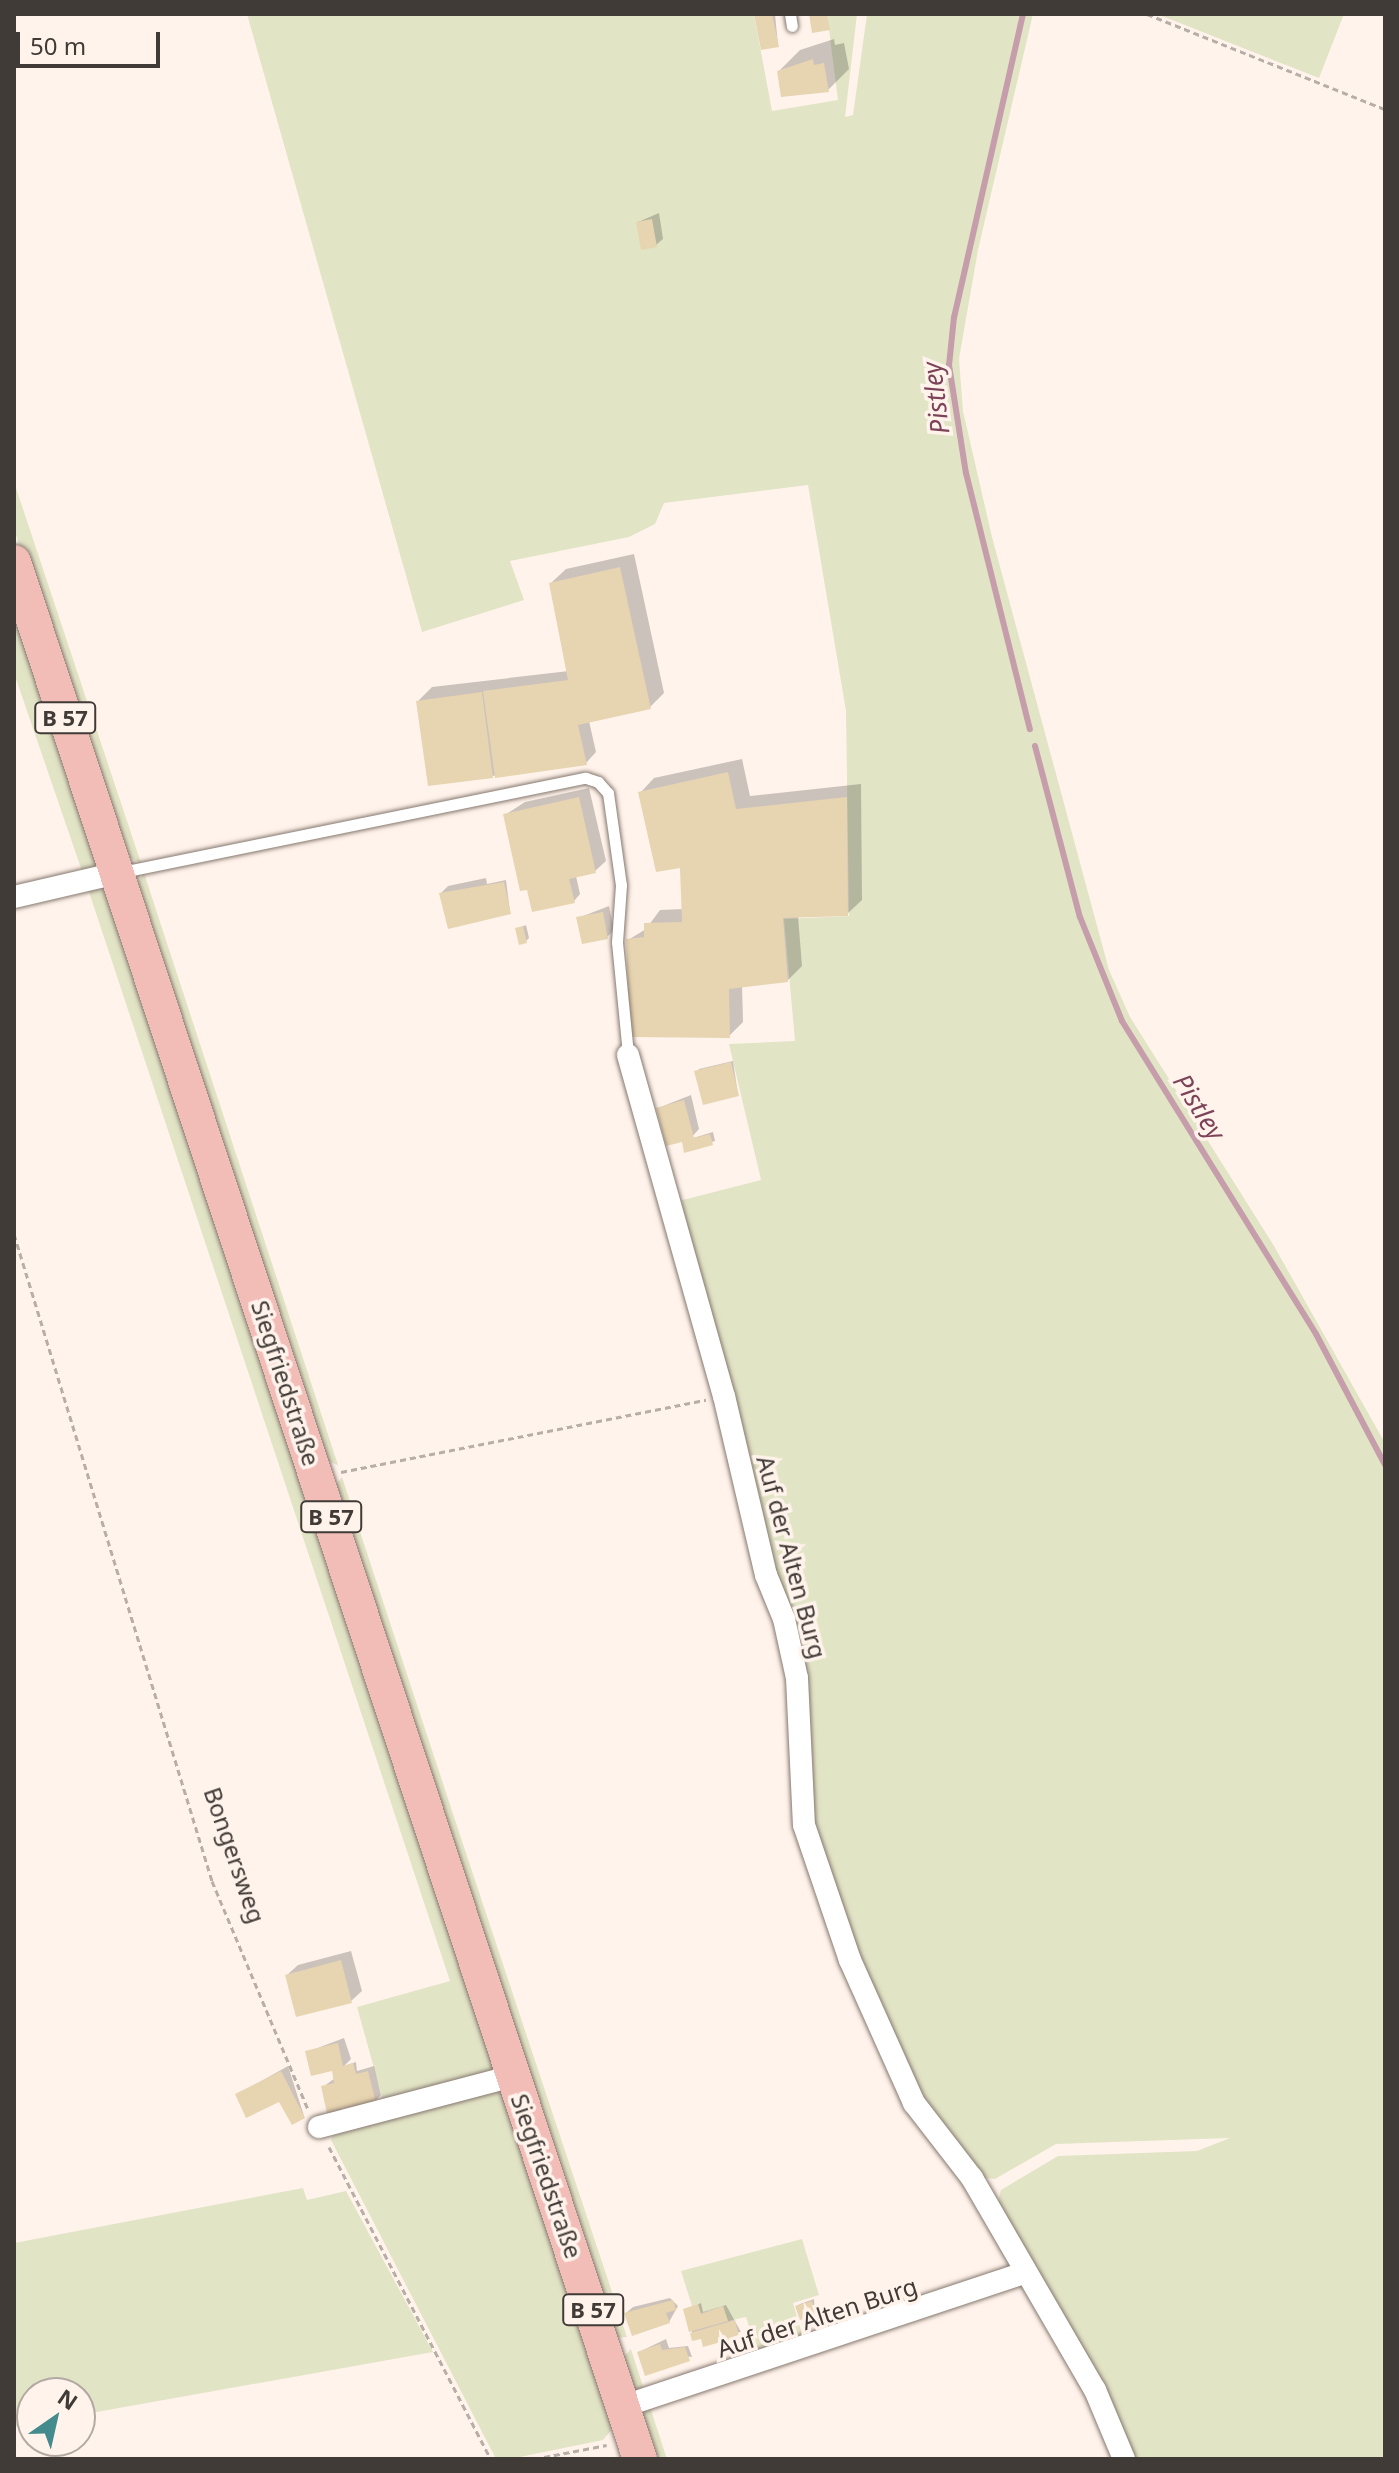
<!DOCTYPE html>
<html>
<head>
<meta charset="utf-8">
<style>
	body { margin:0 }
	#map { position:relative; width:1399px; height:2473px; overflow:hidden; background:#fff3eb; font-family:"Noto Sans",sans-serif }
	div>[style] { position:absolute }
	.green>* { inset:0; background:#e2e4c6 }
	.shadow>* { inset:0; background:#0003 }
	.stream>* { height:6px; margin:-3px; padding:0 3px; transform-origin:3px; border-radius:3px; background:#c69daa }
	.building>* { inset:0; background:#e7d4b0 }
	.path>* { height:3px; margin-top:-1.5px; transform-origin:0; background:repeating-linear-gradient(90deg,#b7aea7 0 6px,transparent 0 10px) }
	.roads { filter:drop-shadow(0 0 2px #85786f) drop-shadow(0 0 2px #85786f) }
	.lane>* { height:11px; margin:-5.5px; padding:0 5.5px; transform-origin:5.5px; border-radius:5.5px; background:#fff }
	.street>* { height:22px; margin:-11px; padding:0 11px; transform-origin:11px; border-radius:11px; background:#fff }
	.primary>* { height:34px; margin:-17px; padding:0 17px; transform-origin:17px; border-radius:17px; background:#f2bcb7 }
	span { translate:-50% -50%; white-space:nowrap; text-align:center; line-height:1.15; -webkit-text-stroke:7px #fff3eb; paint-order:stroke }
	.shield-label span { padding:2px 6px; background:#fff3eb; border:2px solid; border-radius:6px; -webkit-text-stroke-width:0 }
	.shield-label { font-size:22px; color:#413b37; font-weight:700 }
	.street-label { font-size:24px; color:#413b37 }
	.water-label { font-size:26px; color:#7c4358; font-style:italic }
	.frame { position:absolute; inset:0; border:16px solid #413b37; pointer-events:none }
	.north { position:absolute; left:16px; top:2377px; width:80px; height:80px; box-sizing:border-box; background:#fff3eb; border:2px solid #b3a9a3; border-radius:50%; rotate:34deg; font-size:22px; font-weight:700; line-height:32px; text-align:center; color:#413b37 }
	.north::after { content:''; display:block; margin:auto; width:28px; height:36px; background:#438b8c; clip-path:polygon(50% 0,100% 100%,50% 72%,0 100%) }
	.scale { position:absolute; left:16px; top:32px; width:144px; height:36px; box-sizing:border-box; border:4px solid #413b37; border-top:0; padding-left:10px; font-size:24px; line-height:28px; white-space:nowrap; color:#413b37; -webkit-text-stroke:6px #fff3eb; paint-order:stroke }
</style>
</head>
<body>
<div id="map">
	<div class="green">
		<i style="clip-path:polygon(247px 14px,754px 14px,772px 111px,838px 100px,827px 14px,857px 14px,845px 117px,853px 115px,867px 14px,1033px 14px,978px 250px,959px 359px,963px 411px,992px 537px,1109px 970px,1130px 1017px,1274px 1246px,1385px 1443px,1385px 2459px,1130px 2459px,996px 2210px,1001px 2190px,1058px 2156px,1197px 2151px,1230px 2138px,1056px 2144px,995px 2179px,977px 2177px,920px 2101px,888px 2037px,810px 1825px,803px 1678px,675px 1202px,761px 1180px,729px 1044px,795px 1041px,784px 919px,849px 916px,846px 711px,808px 485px,664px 503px,655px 524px,629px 537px,510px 561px,524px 600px,422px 632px)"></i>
		<i style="clip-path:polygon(1157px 14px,1344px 14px,1319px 78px)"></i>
		<i style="clip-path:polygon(14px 482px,141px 863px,122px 854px,14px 529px)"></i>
		<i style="clip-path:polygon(14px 598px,102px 863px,84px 877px,14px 673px)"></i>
		<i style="clip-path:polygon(144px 873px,338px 1465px,322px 1459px,133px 889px)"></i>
		<i style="clip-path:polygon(87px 886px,112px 893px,500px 2067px,483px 2080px,384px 2104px,357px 2007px,450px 1981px)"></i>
		<i style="clip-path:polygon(342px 1477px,461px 1838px,627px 2337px,613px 2338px,332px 1490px)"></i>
		<i style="clip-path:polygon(486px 2089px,512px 2096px,618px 2422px,603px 2440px,510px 2459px,496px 2459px,331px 2140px,337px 2127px)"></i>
		<i style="clip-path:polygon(303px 2188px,307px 2200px,346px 2191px,433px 2352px,80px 2415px,80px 2393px,32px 2393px,32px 2424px,14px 2427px,14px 2243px)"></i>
		<i style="clip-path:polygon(802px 2239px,819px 2295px,793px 2303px,804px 2341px,758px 2356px,746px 2317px,728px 2321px,723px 2306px,701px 2313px,698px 2304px,692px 2306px,681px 2271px)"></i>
		<i style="clip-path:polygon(631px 2349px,645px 2393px,631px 2391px,620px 2361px)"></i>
		<i style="clip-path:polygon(649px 2404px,667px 2459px,652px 2459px,640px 2420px)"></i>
	</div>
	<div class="shadow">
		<i style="clip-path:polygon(756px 14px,775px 14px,778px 45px)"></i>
		<i style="clip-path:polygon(834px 39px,835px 45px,844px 43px,849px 69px,828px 90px,779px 71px,800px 50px)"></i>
		<i style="clip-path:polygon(659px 213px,663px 239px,656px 245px,638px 222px)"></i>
		<i style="clip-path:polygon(634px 554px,664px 693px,650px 707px,589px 721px,596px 752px,586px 763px,492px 776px,418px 701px,432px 687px,569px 671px,551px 583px,566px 569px)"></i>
		<i style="clip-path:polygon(742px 759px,750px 796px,861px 784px,862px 900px,847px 914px,798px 916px,802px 966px,788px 980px,742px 985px,743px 1022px,729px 1036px,631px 1036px,628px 940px,646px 929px,660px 910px,684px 909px,682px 866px,640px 793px,654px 778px)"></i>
		<i style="clip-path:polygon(589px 788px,606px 861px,595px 871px,576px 876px,580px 894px,574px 901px,505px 815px,525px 802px)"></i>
		<i style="clip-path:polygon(486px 878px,487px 884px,506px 880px,510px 912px,441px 893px,448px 886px)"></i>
		<i style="clip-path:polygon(609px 906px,614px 930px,607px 937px,578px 918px)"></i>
		<i style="clip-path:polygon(526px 925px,529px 938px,526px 941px,517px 929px)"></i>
		<i style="clip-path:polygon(733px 1061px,738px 1095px,697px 1072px,699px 1069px)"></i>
		<i style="clip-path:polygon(691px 1095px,699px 1129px,690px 1139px,713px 1132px,715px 1141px,686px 1150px,689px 1137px,667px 1144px,658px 1108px)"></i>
		<i style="clip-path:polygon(351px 1951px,362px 1991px,351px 2001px,287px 1975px,298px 1965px)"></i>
		<i style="clip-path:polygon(344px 2038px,351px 2059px,344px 2066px,356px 2062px,357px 2071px,374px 2066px,381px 2095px,375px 2101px,342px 2107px,340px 2113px,323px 2087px,335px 2078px,334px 2071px,307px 2052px)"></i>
		<i style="clip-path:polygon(288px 2066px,304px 2116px,282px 2102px,237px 2095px)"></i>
		<i style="clip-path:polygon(670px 2298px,678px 2306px,669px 2322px,626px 2313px,633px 2307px)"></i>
		<i style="clip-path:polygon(814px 2299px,815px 2314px,797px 2306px,800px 2304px)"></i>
		<i style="clip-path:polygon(701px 2303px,703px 2312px,726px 2305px,741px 2332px,694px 2339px,686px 2310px)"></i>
		<i style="clip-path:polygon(666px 2339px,669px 2348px,688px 2346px,692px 2357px,639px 2352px)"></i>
	</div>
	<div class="stream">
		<i style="left:1023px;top:14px;width:311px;rotate:102.8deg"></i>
		<i style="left:954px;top:317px;width:48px;rotate:95.9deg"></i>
		<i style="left:949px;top:365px;width:109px;rotate:81.1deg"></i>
		<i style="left:966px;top:473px;width:264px;rotate:76deg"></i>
		<i style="left:1035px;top:746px;width:177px;rotate:75.3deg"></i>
		<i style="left:1080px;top:917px;width:112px;rotate:68deg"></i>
		<i style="left:1122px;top:1021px;width:368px;rotate:58.2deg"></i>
		<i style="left:1316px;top:1334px;width:148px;rotate:62.2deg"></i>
	</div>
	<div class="building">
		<i style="clip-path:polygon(754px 14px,772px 14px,779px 47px,761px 50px)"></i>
		<i style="clip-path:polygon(809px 14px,827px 14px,830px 30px,812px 33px)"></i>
		<i style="clip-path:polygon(813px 59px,814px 65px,824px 63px,829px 92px,781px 97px,777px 71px)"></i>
		<i style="clip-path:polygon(652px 219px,657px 247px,641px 250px,636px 222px)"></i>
		<i style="clip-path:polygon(620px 567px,651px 709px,578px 725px,587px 765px,495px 778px,483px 691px,568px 680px,549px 583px)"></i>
		<i style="clip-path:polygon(482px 692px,493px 778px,428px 786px,416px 701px)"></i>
		<i style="clip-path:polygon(728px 772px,736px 809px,847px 797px,848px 916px,783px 918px,788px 982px,729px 989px,730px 1038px,630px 1037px,626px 939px,644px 937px,644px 923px,682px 922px,680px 868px,656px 872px,638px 792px)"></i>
		<i style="clip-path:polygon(579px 797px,596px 873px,569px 879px,575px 903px,532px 912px,527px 890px,520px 891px,503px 814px)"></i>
		<i style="clip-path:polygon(504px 882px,511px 914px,448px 929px,439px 893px)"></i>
		<i style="clip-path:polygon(603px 912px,608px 939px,582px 944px,576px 917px)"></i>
		<i style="clip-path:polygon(523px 926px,527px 943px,519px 945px,515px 928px)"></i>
		<i style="clip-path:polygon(731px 1062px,739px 1096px,703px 1105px,694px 1071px)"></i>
		<i style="clip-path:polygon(684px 1100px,694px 1138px,710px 1134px,713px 1145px,684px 1153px,682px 1142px,666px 1146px,656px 1108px)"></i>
		<i style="clip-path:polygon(341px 1960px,352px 2003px,296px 2017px,285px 1975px)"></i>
		<i style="clip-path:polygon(338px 2043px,343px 2066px,353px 2063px,356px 2074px,368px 2071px,376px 2103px,339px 2109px,341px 2115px,328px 2118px,321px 2086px,334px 2083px,332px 2071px,311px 2076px,305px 2051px)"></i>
		<i style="clip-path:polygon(281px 2071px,305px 2118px,292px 2125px,279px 2102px,246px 2118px,235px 2094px)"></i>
		<i style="clip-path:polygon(673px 2300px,676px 2310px,666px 2313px,670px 2323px,632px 2336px,624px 2313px)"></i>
		<i style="clip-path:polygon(812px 2301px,816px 2316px,800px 2320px,795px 2306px)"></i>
		<i style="clip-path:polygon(698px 2304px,701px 2314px,723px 2306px,728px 2321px,689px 2332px,683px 2309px)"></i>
		<i style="clip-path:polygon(735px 2320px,739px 2337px,703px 2347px,701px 2339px,692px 2341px,690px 2333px)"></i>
		<i style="clip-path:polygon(660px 2344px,662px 2350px,685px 2347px,690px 2361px,645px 2376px,637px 2352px)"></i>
	</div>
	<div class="path">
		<i style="left:1147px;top:14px;width:256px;rotate:21.8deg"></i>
		<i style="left:14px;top:1234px;width:677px;rotate:72.98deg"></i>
		<i style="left:212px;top:1881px;width:247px;rotate:67.2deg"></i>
		<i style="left:341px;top:1472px;width:372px;rotate:-11.2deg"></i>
		<i style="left:329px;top:2147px;width:352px;rotate:62.6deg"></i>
		<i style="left:534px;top:2459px;width:74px;rotate:-10.9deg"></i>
	</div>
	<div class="roads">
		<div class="lane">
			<i style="left:790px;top:14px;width:12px;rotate:81deg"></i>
			<i style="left:122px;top:872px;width:473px;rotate:-11.5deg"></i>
			<i style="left:586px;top:778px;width:13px;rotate:18deg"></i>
			<i style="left:598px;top:782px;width:15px;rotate:48deg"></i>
			<i style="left:608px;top:793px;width:93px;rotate:82deg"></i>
			<i style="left:621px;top:885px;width:57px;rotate:94deg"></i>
			<i style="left:617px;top:942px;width:114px;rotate:84.4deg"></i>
		</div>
		<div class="street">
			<i style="left:14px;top:897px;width:106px;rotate:-13.1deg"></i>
			<i style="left:628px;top:1055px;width:354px;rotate:74.3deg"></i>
			<i style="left:724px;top:1396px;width:184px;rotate:76.8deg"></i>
			<i style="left:766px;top:1575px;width:48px;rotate:67.8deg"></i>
			<i style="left:784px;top:1619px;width:60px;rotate:77.6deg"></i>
			<i style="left:797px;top:1678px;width:147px;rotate:87.3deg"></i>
			<i style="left:804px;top:1825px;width:143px;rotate:71.2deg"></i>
			<i style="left:850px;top:1960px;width:157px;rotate:65.9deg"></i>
			<i style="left:914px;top:2103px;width:95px;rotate:52.3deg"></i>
			<i style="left:972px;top:2178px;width:245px;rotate:59.9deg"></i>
			<i style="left:1095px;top:2390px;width:75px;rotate:67.2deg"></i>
			<i style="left:319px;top:2127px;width:201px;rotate:-14.7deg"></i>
			<i style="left:624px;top:2406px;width:422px;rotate:-18.4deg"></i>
		</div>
		<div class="primary">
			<i style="left:14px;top:562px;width:1998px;rotate:71.74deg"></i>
		</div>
	</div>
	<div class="shield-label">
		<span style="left:65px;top:718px">B 57</span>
		<span style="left:331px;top:1517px">B 57</span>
		<span style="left:593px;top:2310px">B 57</span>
	</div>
	<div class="street-label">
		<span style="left:286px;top:1383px;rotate:72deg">Siegfriedstraße</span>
		<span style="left:792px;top:1557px;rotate:75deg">Auf der Alten Burg</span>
		<span style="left:235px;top:1855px;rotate:71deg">Bongersweg</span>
		<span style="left:547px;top:2176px;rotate:71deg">Siegfriedstraße</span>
		<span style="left:817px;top:2317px;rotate:-18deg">Auf der Alten Burg</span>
	</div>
	<div class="water-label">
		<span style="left:936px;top:398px;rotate:-97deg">Pistley</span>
		<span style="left:1199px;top:1107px;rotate:58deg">Pistley</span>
	</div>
	<div class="frame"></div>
	<div class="north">N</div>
	<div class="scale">50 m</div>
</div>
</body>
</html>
